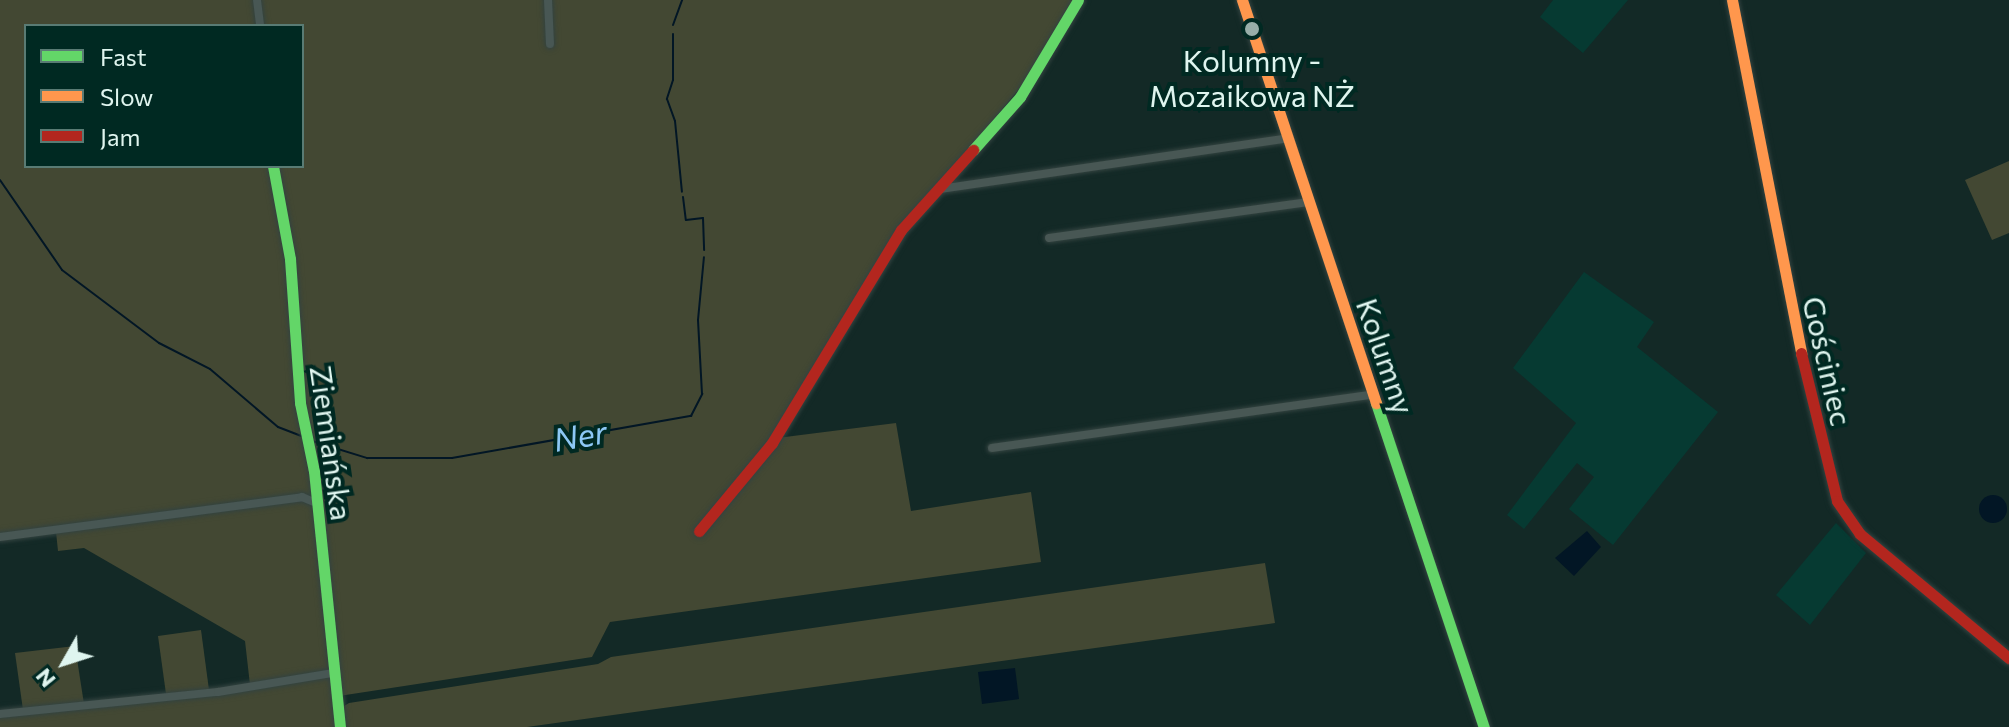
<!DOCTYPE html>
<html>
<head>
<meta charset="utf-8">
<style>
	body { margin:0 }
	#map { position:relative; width:2009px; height:727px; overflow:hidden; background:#132926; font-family:Commissioner,sans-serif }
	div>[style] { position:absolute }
	.built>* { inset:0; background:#063a32 }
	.green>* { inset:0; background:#434833 }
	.water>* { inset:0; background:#021625 }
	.round { border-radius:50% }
	.stream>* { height:2px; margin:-1px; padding:0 1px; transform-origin:1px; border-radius:1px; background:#021625 }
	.roads { filter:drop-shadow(0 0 2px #334340) drop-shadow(0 0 2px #334340) }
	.street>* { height:8px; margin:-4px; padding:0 4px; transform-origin:4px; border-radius:4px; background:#485754 }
	.fast>* { height:11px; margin:-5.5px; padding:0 5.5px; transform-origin:5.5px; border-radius:5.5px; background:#63d668 }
	.slow>* { height:11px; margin:-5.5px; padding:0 5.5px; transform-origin:5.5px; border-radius:5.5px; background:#ff974d }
	.jam>* { height:11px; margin:-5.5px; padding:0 5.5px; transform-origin:5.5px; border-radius:5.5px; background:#b3261e }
	.dots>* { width:22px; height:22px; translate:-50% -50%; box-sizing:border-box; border:4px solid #002922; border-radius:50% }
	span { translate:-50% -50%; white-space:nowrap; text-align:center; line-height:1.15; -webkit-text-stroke:8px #002922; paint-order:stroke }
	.poi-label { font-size:30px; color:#dff5ef }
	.street-label { font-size:30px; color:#dff5ef }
	.water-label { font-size:32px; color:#8dc8f6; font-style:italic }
	.legend { position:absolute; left:24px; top:24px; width:280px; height:144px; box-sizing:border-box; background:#002922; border:2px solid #597b74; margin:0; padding:10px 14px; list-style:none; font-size:24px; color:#dff5ef }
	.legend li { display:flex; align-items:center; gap:16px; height:40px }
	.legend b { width:40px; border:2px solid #597b74 }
	.north { position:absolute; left:24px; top:623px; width:80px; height:80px; -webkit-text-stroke:6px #002922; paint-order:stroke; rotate:231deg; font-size:22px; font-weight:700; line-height:32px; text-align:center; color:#dff5ef }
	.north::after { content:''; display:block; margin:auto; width:28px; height:36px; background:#dff5ef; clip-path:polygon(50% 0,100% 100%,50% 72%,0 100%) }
</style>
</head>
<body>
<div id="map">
	<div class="built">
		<i style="clip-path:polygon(1553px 0,1628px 0,1583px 53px,1540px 17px)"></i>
		<i style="clip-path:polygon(1584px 272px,1654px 322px,1637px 347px,1718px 412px,1613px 545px,1569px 509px,1594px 477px,1577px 463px,1524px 529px,1507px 515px,1576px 423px,1513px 368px)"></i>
		<i style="clip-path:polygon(1836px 523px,1866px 553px,1810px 625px,1776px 595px)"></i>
	</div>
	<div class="green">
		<i style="clip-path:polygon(evenodd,0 0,1074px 0,1035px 70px,908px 221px,777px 438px,896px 423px,911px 511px,1031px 492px,1041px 562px,610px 622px,592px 657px,339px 696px,337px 727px,0 727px,0 717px,311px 680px,250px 685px,245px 641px,84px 548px,58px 551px,56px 532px,0 536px,0 0,26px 26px,302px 26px,302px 166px,26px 166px,26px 26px)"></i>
		<i style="clip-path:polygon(2009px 161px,2009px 233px,1992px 240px,1965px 180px)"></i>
		<i style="clip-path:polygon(1265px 563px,1275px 623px,527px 727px,346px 727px,344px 706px,349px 703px,598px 664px,611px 657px)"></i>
		<i style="clip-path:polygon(201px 630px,209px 690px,166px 694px,158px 636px)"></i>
		<i style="clip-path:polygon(75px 646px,84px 704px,23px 710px,15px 653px)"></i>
	</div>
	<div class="water">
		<i class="round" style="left:1979px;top:495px;width:28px;height:28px"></i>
		<i style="clip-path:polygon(1587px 531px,1601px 547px,1574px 576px,1555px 558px)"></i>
		<i style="clip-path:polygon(1015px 668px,1019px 699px,982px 704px,978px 672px)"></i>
	</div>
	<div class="stream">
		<i style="left:673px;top:25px;width:27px;rotate:-70deg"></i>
		<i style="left:673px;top:34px;width:46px;rotate:90deg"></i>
		<i style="left:673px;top:80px;width:20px;rotate:108deg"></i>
		<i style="left:667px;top:99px;width:23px;rotate:70deg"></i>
		<i style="left:675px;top:121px;width:71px;rotate:84.4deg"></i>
		<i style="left:0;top:180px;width:109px;rotate:55.4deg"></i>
		<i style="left:62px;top:270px;width:121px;rotate:37deg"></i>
		<i style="left:159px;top:343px;width:57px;rotate:27deg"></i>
		<i style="left:210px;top:369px;width:89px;rotate:40.5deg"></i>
		<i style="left:278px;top:427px;width:25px;rotate:21deg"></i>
		<i style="left:683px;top:197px;width:23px;rotate:83deg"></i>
		<i style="left:686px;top:220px;width:17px;rotate:-7deg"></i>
		<i style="left:703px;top:218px;width:32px;rotate:88deg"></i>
		<i style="left:312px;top:441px;width:58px;rotate:17.2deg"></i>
		<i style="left:367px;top:458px;width:85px"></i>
		<i style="left:452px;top:458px;width:243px;rotate:-10deg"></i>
		<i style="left:691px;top:416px;width:25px;rotate:-63deg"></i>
		<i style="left:702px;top:394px;width:74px;rotate:-93.1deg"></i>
		<i style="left:698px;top:320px;width:63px;rotate:-84.6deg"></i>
	</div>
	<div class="roads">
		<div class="street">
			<i style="left:257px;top:0;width:26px;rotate:83deg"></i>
			<i style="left:548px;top:0;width:44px;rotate:87.4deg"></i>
			<i style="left:940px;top:189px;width:352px;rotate:-8.3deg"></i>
			<i style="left:1049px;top:238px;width:262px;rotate:-7.9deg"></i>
			<i style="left:992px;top:448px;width:386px;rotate:-8deg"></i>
			<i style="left:0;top:537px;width:305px;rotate:-7.5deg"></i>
			<i style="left:302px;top:497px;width:15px;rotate:23deg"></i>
			<i style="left:0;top:714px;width:219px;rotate:-5.8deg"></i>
			<i style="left:218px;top:692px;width:117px;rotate:-9.4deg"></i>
		</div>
		<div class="fast">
			<i style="left:973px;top:150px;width:71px;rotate:-48.4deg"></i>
			<i style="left:1020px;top:97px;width:113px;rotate:-59.1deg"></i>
			<i style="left:273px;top:166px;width:95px;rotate:79.6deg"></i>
			<i style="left:290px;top:259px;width:144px;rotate:86deg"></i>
			<i style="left:300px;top:403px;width:69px;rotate:78.4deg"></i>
			<i style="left:314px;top:471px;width:257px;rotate:84.2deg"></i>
			<i style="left:1376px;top:403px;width:342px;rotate:71.6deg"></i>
		</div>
		<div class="slow">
			<i style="left:1242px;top:0;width:425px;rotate:71.6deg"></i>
			<i style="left:1732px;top:0;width:360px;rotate:78.9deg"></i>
		</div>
		<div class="jam">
			<i style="left:1801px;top:353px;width:152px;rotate:76.3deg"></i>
			<i style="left:1837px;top:501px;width:40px;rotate:55.1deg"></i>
			<i style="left:1860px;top:534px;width:194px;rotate:39.8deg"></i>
			<i style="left:699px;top:531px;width:114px;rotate:-50.3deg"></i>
			<i style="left:772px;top:443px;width:249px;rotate:-58.8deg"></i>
			<i style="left:901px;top:230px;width:108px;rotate:-48deg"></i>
		</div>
	</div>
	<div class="dots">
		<i style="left:1252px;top:29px;background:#98aea9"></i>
	</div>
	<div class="poi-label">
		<span style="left:1252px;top:77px">Kolumny -<br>Mozaikowa NŻ</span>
	</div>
	<div class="street-label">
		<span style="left:1386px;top:356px;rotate:71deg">Kolumny</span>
		<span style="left:1828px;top:361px;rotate:77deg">Gościniec</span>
		<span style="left:332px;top:443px;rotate:82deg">Ziemiańska</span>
	</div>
	<div class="water-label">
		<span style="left:580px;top:435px;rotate:-10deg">Ner</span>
	</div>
	<ul class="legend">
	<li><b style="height:10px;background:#63d668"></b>Fast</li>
	<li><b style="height:10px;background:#ff974d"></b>Slow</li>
	<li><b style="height:10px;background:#b3261e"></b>Jam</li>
	</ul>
	<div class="north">N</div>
</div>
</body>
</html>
